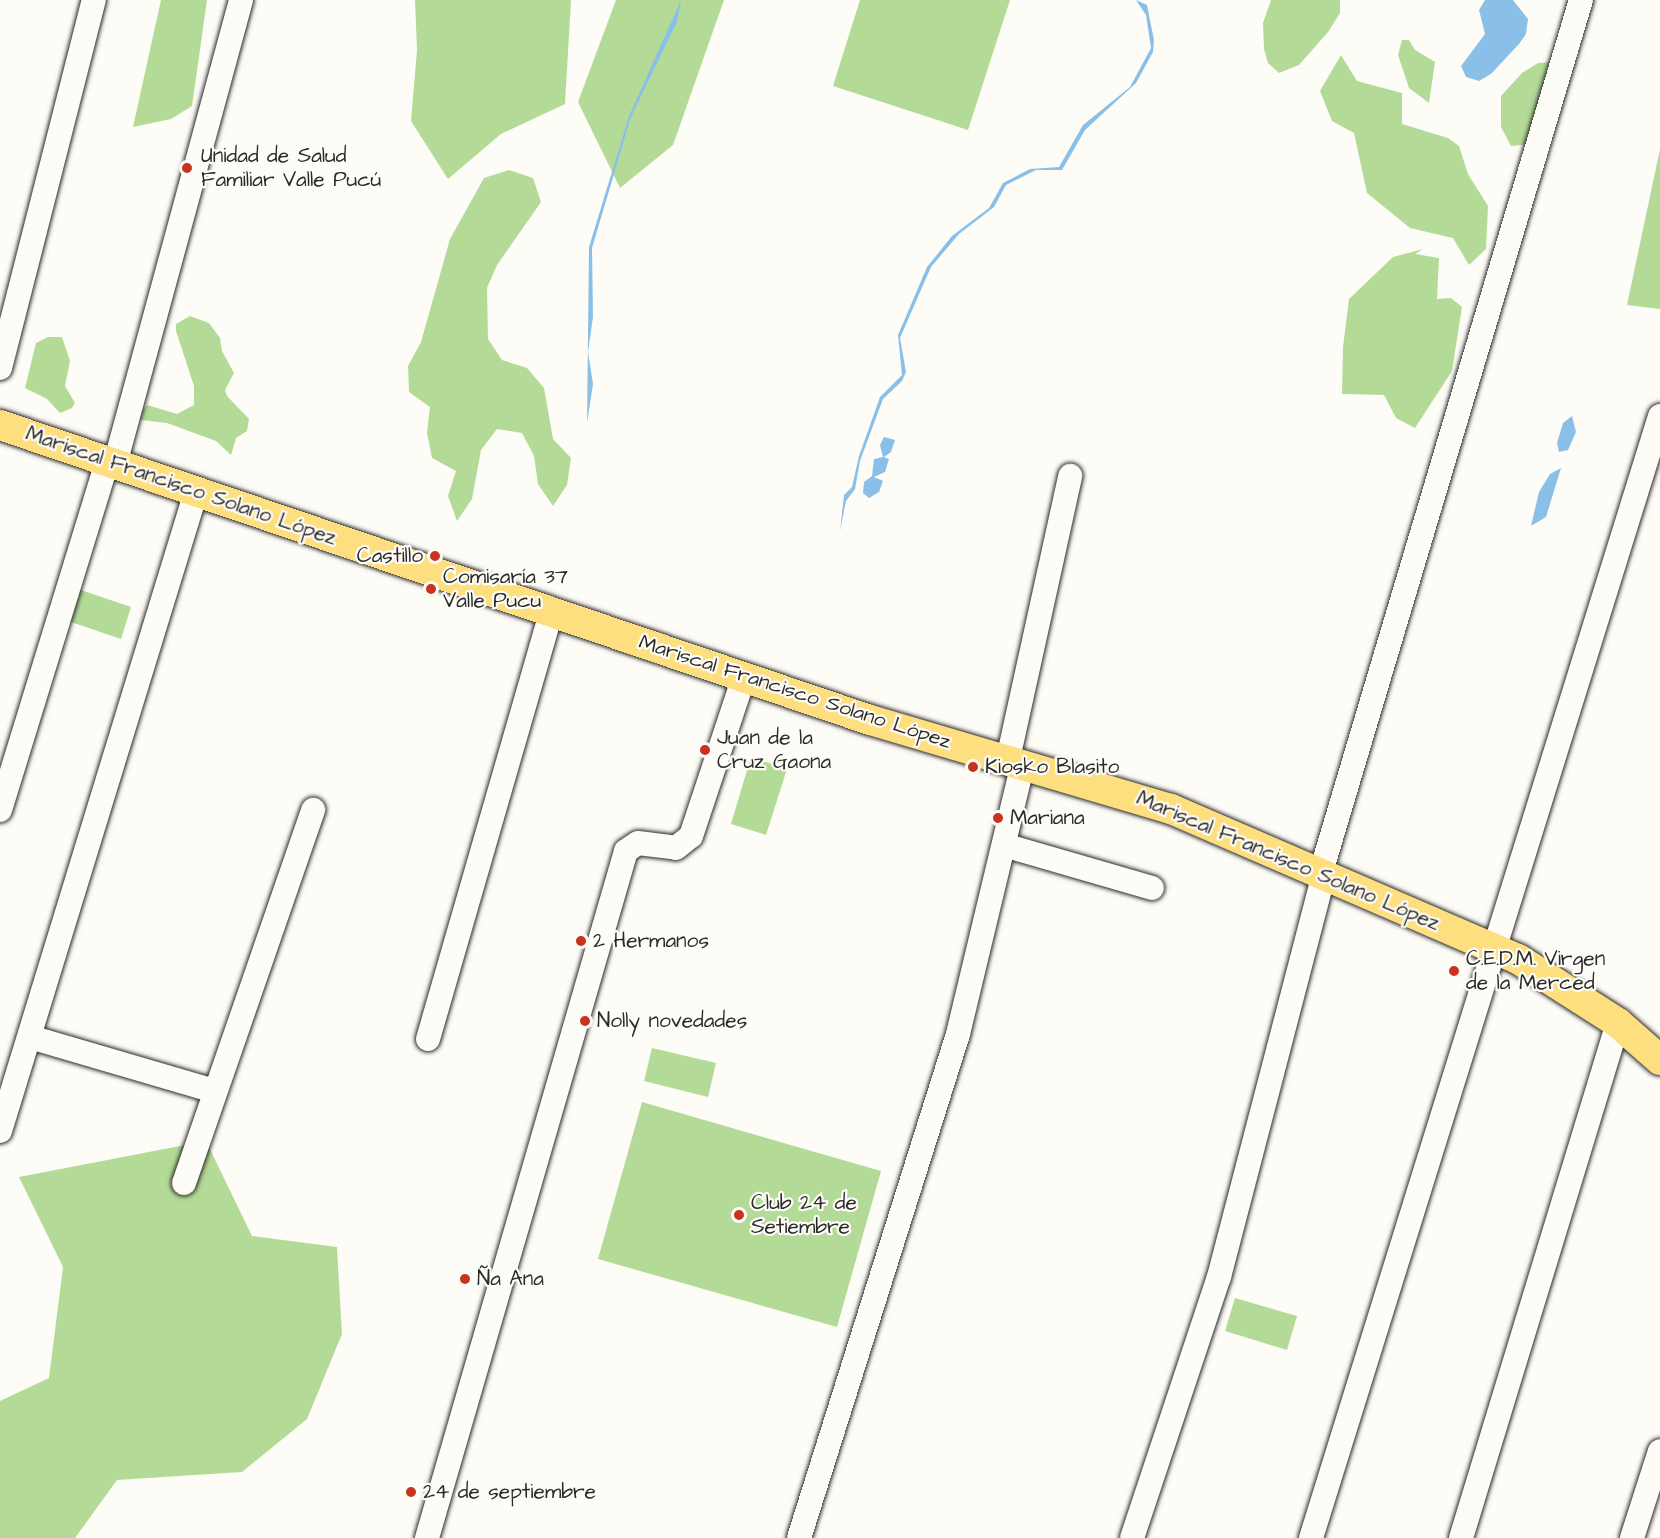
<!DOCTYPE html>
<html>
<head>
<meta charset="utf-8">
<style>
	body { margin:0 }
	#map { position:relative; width:1660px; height:1538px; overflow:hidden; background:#fdfcf7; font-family:"Architects Daughter",sans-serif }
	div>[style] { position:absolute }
	.green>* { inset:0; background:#b3db97 }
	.water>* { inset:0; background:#8ac0e8 }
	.roads { filter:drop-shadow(0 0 2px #2b2b2b) drop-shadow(0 0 2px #2b2b2b) }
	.minor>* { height:24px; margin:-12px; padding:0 12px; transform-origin:12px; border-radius:12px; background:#fdfcf7 }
	.major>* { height:30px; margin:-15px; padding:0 15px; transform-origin:15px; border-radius:15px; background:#fddf80 }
	.dots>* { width:16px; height:16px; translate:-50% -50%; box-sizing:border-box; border:3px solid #fdfcf7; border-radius:50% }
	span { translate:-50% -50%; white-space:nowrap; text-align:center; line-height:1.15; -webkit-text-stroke:4.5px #fdfcf7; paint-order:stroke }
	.poi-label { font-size:21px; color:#2b2b2b }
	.left { translate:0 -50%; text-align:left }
	.right { translate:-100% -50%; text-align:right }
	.street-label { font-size:21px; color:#2b2b2b }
</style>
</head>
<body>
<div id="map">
	<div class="green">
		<i style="clip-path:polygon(161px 0,207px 0,192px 106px,171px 119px,133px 127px)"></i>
		<i style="clip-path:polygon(415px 0,571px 0,565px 104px,501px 134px,448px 179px,411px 121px,417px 50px)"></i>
		<i style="clip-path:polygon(616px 0,724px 0,673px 145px,620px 188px,578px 102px)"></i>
		<i style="clip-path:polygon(860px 0,1010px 0,968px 130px,833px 86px)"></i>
		<i style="clip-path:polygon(1271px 0,1340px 0,1340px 13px,1328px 32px,1299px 65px,1279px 73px,1268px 63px,1264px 49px,1263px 23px)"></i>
		<i style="clip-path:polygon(1402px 40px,1409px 40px,1415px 50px,1435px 62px,1429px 103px,1409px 88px,1398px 55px)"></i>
		<i style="clip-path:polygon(1341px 55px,1357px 81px,1402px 93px,1402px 124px,1448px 138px,1459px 146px,1468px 174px,1488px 206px,1486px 249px,1469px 265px,1453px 238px,1410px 228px,1367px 193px,1354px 133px,1332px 121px,1320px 91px)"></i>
		<i style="clip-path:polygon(1550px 62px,1551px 80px,1532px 144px,1511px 146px,1501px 127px,1501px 96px,1522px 73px,1538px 63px)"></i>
		<i style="clip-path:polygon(1660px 149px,1660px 309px,1627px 305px)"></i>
		<i style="clip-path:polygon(509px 170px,533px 178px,541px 202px,497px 265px,487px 288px,488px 339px,502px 360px,527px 368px,544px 388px,553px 439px,571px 458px,567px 485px,553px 506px,538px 484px,534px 456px,522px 433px,497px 429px,481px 450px,472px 499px,457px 521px,448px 496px,456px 471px,432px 458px,427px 433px,430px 407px,409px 392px,408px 366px,421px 342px,450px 239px,484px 178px)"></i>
		<i style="clip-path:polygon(1423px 249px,1415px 254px,1439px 258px,1437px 299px,1451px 298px,1462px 307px,1452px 371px,1415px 428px,1396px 418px,1384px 395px,1342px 394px,1343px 347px,1349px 299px,1393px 257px)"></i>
		<i style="clip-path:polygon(190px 316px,209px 323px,220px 338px,222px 351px,234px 373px,225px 390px,227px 396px,249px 419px,247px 431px,236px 438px,231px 455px,216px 441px,167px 423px,141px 420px,138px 415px,147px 405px,177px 414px,194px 405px,194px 386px,176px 331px,176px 324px)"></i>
		<i style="clip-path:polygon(48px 337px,62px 337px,70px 361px,65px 386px,75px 403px,72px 408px,60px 413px,47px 399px,25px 388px,36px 343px)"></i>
		<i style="clip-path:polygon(75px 588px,131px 607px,121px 639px,65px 620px)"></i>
		<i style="clip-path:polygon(751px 757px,787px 769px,766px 835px,731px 824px)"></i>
		<i style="clip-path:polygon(652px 1048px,716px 1063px,708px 1097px,644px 1081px)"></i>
		<i style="clip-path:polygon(642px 1102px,881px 1171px,837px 1327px,598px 1259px)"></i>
		<i style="clip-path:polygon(206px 1141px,252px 1236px,337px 1247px,342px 1334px,307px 1419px,242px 1472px,117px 1480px,75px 1538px,0 1538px,0 1401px,49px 1378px,63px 1267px,19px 1177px)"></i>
		<i style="clip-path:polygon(1235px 1298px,1297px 1316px,1287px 1350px,1225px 1331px)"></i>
	</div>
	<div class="water">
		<i style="clip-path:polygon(681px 0,677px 22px,631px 117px,592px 248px,593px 317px,588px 352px,593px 384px,587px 423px,589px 247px,629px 116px)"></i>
		<i style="clip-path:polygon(1136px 0,1147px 5px,1154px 40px,1153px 52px,1136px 83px,1085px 130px,1062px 170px,1036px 170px,1006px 185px,994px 207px,959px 234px,931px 267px,900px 338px,906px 372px,902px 381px,883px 399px,860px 461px,855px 489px,846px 501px,840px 531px,844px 495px,852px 487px,859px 456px,880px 397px,902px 375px,898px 335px,927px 267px,952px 236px,989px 208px,1003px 183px,1030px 169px,1059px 167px,1083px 125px,1130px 87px,1151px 48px,1146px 15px)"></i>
		<i style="clip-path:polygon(1485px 0,1513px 0,1528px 19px,1526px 34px,1519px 44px,1491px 74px,1479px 81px,1466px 77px,1461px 66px,1485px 34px,1479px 10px)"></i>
		<i style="clip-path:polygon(1572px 416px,1576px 432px,1568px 450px,1559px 452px,1557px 443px,1563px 423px)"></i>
		<i style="clip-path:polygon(884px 437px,895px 440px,891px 452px,884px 457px,889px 459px,885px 472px,874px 477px,883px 481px,879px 492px,869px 498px,863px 493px,864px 482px,872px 476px,874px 459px,883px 457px,880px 445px)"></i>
		<i style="clip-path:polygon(1561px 468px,1546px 517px,1531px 526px,1539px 492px,1550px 474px)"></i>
	</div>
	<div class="roads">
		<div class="minor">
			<i style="left:0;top:368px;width:380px;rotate:-75.7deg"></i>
			<i style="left:115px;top:464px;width:481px;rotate:-74.8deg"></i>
			<i style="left:1008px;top:759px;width:290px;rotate:-77.6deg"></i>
			<i style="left:0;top:810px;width:364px;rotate:-72.9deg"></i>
			<i style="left:1004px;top:845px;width:154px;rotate:16.2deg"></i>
			<i style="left:1321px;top:872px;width:910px;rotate:-73.4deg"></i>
			<i style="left:30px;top:1037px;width:193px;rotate:16.3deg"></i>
			<i style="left:428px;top:1039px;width:447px;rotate:-73.9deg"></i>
			<i style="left:0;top:1131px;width:668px;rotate:-72.95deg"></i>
			<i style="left:184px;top:1183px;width:395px;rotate:-70.9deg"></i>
			<i style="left:427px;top:1538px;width:715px;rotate:-73.85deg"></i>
			<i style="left:626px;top:851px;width:14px;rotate:-34deg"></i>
			<i style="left:638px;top:843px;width:38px;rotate:7deg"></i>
			<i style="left:676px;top:848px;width:19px;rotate:-39deg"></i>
			<i style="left:691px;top:836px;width:168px;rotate:-71.6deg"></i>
			<i style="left:799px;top:1538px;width:528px;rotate:-72.49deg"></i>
			<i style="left:958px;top:1034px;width:279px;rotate:-76.5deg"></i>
			<i style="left:1132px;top:1538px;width:275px;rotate:-71.6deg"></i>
			<i style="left:1219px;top:1277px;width:416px;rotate:-75.4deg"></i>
			<i style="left:1311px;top:1538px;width:1175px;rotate:-72.72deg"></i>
			<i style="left:1461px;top:1538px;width:538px;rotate:-73.05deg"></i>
			<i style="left:1632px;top:1538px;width:91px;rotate:-72.2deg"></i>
		</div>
		<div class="major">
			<i style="left:0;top:425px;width:919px;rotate:18.73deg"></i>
			<i style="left:870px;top:720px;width:314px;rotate:16.5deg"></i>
			<i style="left:1171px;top:809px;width:378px;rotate:23.4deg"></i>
			<i style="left:1518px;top:959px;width:119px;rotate:32.6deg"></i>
			<i style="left:1618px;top:1023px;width:56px;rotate:41.4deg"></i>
		</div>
	</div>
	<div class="dots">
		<i style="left:187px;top:168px;background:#c8321e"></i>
		<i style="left:435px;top:556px;background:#c8321e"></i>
		<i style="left:431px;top:589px;background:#c8321e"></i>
		<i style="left:705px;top:750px;background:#c8321e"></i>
		<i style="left:973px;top:767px;background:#c8321e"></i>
		<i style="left:998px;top:818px;background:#c8321e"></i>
		<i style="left:581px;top:941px;background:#c8321e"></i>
		<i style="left:1454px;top:971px;background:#c8321e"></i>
		<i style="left:585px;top:1021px;background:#c8321e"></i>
		<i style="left:739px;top:1215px;background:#c8321e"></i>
		<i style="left:465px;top:1279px;background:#c8321e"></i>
		<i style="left:411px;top:1492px;background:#c8321e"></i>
	</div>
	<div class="poi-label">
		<span class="left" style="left:201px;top:168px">Unidad de Salud<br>Familiar Valle Pucú</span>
		<span class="right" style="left:423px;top:556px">Castillo</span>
		<span class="left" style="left:443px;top:589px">Comisaría 37<br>Valle Pucu</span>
		<span class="left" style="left:717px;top:750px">Juan de la<br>Cruz Gaona</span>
		<span class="left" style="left:985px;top:767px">Kiosko Blasito</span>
		<span class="left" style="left:1010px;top:818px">Mariana</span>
		<span class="left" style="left:593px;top:941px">2 Hermanos</span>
		<span class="left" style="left:1466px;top:971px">C.E.D.M. Virgen<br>de la Merced</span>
		<span class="left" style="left:597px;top:1021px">Nolly novedades</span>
		<span class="left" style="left:751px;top:1215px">Club 24 de<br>Setiembre</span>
		<span class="left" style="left:477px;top:1279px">Ña Ana</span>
		<span class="left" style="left:423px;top:1492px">24 de septiembre</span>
	</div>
	<div class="street-label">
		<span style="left:181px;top:486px;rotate:19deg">Mariscal Francisco Solano López</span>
		<span style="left:795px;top:692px;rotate:18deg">Mariscal Francisco Solano López</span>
		<span style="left:1288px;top:861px;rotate:23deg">Mariscal Francisco Solano López</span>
	</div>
</div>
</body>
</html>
